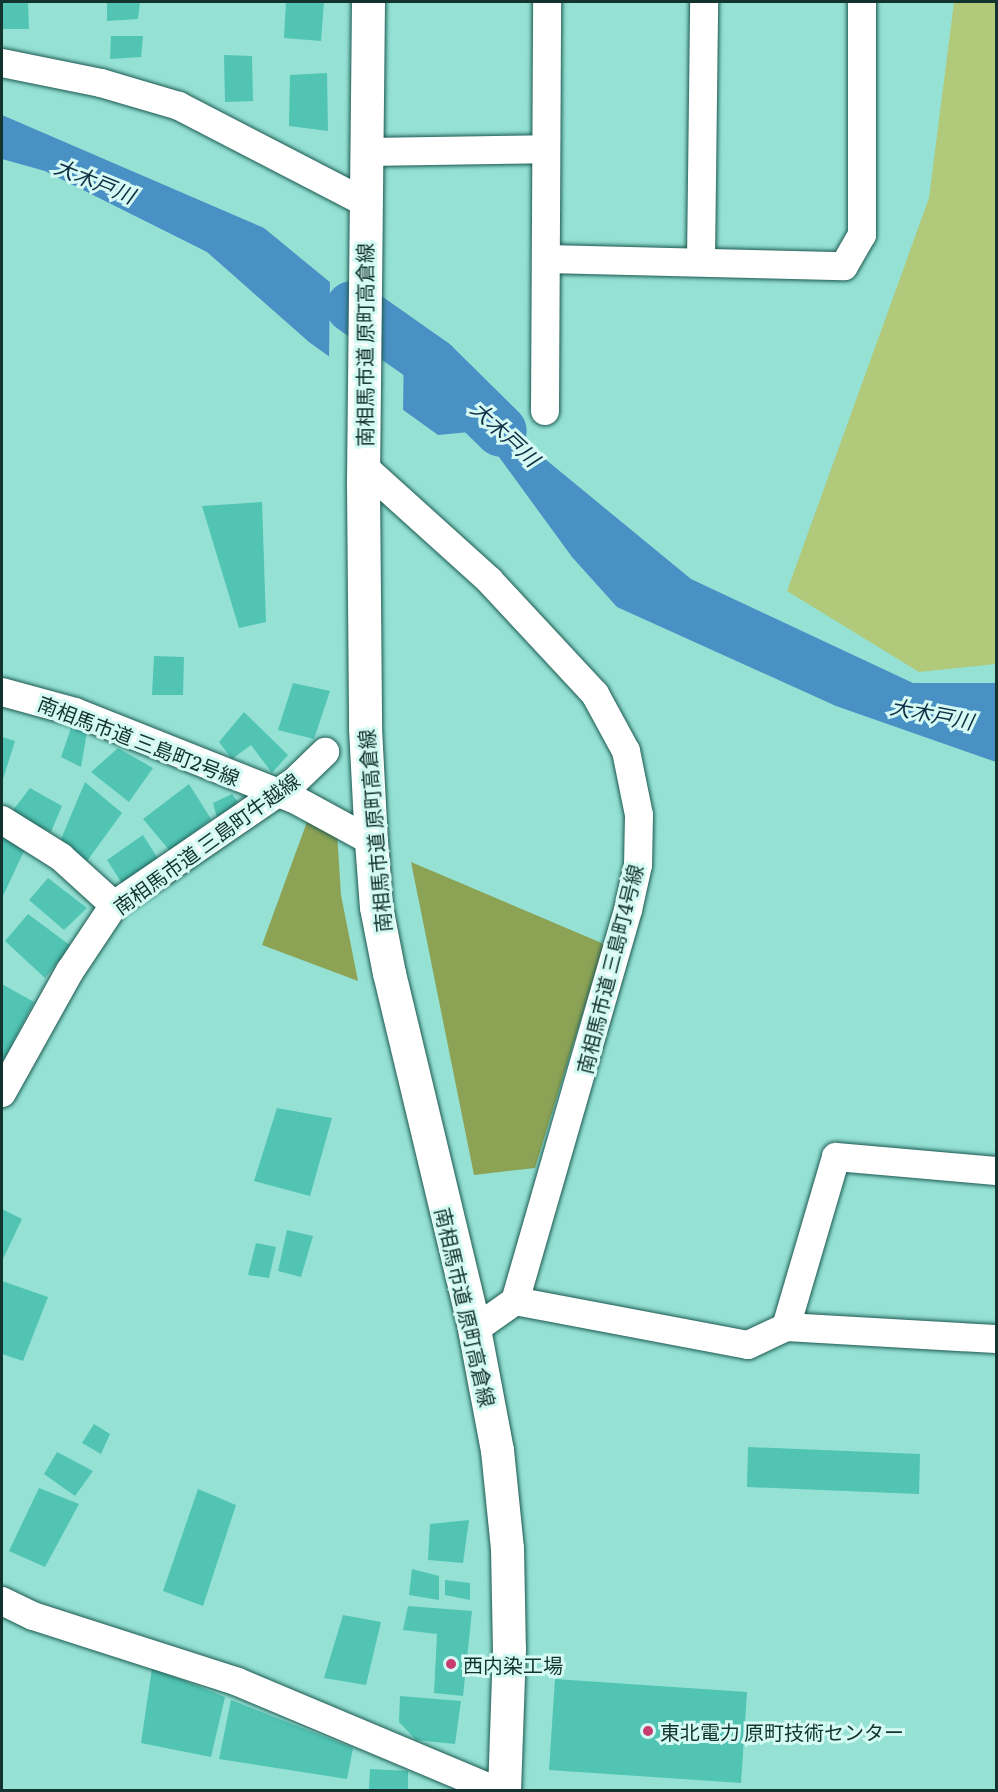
<!DOCTYPE html>
<html>
<head>
<meta charset="utf-8">
<style>
	body { margin:0 }
	#map { position:relative; width:998px; height:1792px; overflow:hidden; background:#95e2d5; font-family:Literata,"Noto Sans JP",serif }
	div>[style] { position:absolute }
	.green>* { inset:0; background:#b1c97b }
	.forest>* { inset:0; background:#8ca356 }
	.water>* { inset:0; background:#4990c4 }
	.pier>* { inset:0; background:#95e2d5 }
	.river>* { height:52px; margin:-26px; padding:0 26px; transform-origin:26px; border-radius:26px; background:#4990c4 }
	.building>* { inset:0; background:#51c4b4 }
	.roads { filter:drop-shadow(0 0 2px #1d5951) drop-shadow(0 0 2px #1d5951) }
	.street>* { height:28px; margin:-14px; padding:0 14px; transform-origin:14px; border-radius:14px; background:#fff }
	.secondary>* { height:33px; margin:-16.5px; padding:0 16.5px; transform-origin:16.5px; border-radius:16.5px; background:#fff }
	.dots>* { width:16px; height:16px; translate:-50% -50%; box-sizing:border-box; border:3px solid #d5faf3; border-radius:50% }
	span { translate:-50% -50%; white-space:nowrap; text-align:center; line-height:1.15; -webkit-text-stroke:6px #d5faf3; paint-order:stroke }
	.street-label { font-size:20px; color:#13332e }
	.poi-label { font-size:20px; color:#13332e }
	.left { translate:0 -50%; text-align:left }
	.water-label { font-size:21px; color:#102f45; font-style:italic }
	.frame { position:absolute; inset:0; border:3px solid #13332e; pointer-events:none }
</style>
</head>
<body>
<div id="map">
	<div class="green">
		<i style="clip-path:polygon(954px 2px,996px 2px,996px 664px,919px 672px,787px 591px,929px 198px)"></i>
	</div>
	<div class="forest">
		<i style="clip-path:polygon(308px 819px,337px 832px,341px 895px,358px 981px,262px 945px)"></i>
		<i style="clip-path:polygon(411px 862px,604px 944px,535px 1168px,474px 1175px)"></i>
	</div>
	<div class="water">
		<i style="clip-path:polygon(2px 115px,264px 228px,691px 579px,913px 683px,996px 683px,996px 762px,836px 706px,617px 607px,572px 557px,480px 431px,438px 435px,309px 342px,207px 252px,45px 171px,2px 159px)"></i>
	</div>
	<div class="pier">
		<i style="clip-path:polygon(330px 278px,404px 340px,403px 414px,329px 360px)"></i>
	</div>
	<div class="river">
		<i style="left:352px;top:307px;width:99px;rotate:35.1deg"></i>
		<i style="left:433px;top:364px;width:95px;rotate:44.6deg"></i>
	</div>
	<div class="building">
		<i style="clip-path:polygon(2px 2px,28px 2px,29px 29px,2px 29px)"></i>
		<i style="clip-path:polygon(107px 2px,140px 2px,138px 19px,107px 21px)"></i>
		<i style="clip-path:polygon(286px 2px,324px 2px,321px 41px,284px 38px)"></i>
		<i style="clip-path:polygon(111px 36px,143px 36px,141px 57px,110px 59px)"></i>
		<i style="clip-path:polygon(224px 55px,252px 56px,253px 101px,225px 102px)"></i>
		<i style="clip-path:polygon(327px 73px,328px 131px,289px 126px,290px 75px)"></i>
		<i style="clip-path:polygon(262px 502px,266px 622px,239px 628px,202px 506px)"></i>
		<i style="clip-path:polygon(154px 656px,184px 657px,183px 695px,152px 695px)"></i>
		<i style="clip-path:polygon(293px 683px,330px 691px,314px 739px,278px 730px)"></i>
		<i style="clip-path:polygon(244px 712px,288px 755px,272px 773px,251px 745px,232px 759px,219px 742px)"></i>
		<i style="clip-path:polygon(72px 725px,87px 732px,81px 767px,61px 757px)"></i>
		<i style="clip-path:polygon(2px 737px,15px 741px,3px 779px,2px 778px)"></i>
		<i style="clip-path:polygon(118px 748px,153px 768px,129px 802px,91px 772px)"></i>
		<i style="clip-path:polygon(85px 782px,122px 813px,87px 861px,61px 839px)"></i>
		<i style="clip-path:polygon(189px 784px,211px 819px,170px 851px,143px 819px)"></i>
		<i style="clip-path:polygon(30px 788px,62px 806px,51px 832px,10px 814px)"></i>
		<i style="clip-path:polygon(232px 794px,241px 806px,217px 818px,213px 803px)"></i>
		<i style="clip-path:polygon(143px 835px,160px 862px,123px 885px,107px 860px)"></i>
		<i style="clip-path:polygon(2px 836px,24px 851px,2px 898px)"></i>
		<i style="clip-path:polygon(48px 878px,87px 908px,64px 930px,29px 900px)"></i>
		<i style="clip-path:polygon(28px 914px,71px 946px,45px 978px,5px 941px)"></i>
		<i style="clip-path:polygon(2px 984px,34px 1002px,2px 1063px)"></i>
		<i style="clip-path:polygon(277px 1108px,332px 1118px,310px 1196px,254px 1181px)"></i>
		<i style="clip-path:polygon(2px 1209px,22px 1219px,2px 1261px)"></i>
		<i style="clip-path:polygon(287px 1230px,313px 1236px,301px 1277px,278px 1271px)"></i>
		<i style="clip-path:polygon(256px 1243px,276px 1247px,269px 1278px,248px 1275px)"></i>
		<i style="clip-path:polygon(2px 1281px,48px 1297px,23px 1361px,2px 1354px)"></i>
		<i style="clip-path:polygon(94px 1424px,110px 1434px,101px 1454px,82px 1443px)"></i>
		<i style="clip-path:polygon(748px 1447px,920px 1454px,919px 1494px,747px 1487px)"></i>
		<i style="clip-path:polygon(57px 1452px,93px 1471px,75px 1496px,44px 1474px)"></i>
		<i style="clip-path:polygon(39px 1488px,79px 1504px,45px 1567px,9px 1551px)"></i>
		<i style="clip-path:polygon(198px 1489px,236px 1505px,203px 1606px,163px 1591px)"></i>
		<i style="clip-path:polygon(469px 1520px,463px 1563px,428px 1560px,430px 1524px)"></i>
		<i style="clip-path:polygon(412px 1569px,439px 1576px,439px 1600px,409px 1595px)"></i>
		<i style="clip-path:polygon(445px 1580px,470px 1583px,470px 1600px,445px 1595px)"></i>
		<i style="clip-path:polygon(408px 1606px,472px 1611px,463px 1696px,434px 1693px,437px 1634px,403px 1630px)"></i>
		<i style="clip-path:polygon(343px 1615px,381px 1622px,366px 1685px,324px 1678px)"></i>
		<i style="clip-path:polygon(152px 1668px,225px 1697px,211px 1757px,141px 1743px)"></i>
		<i style="clip-path:polygon(555px 1679px,747px 1692px,741px 1783px,549px 1770px)"></i>
		<i style="clip-path:polygon(400px 1696px,461px 1701px,455px 1744px,416px 1740px,399px 1722px)"></i>
		<i style="clip-path:polygon(231px 1700px,353px 1748px,347px 1779px,219px 1759px)"></i>
		<i style="clip-path:polygon(370px 1769px,408px 1771px,408px 1790px,369px 1790px)"></i>
	</div>
	<div class="roads">
		<div class="street">
			<i style="left:2px;top:63px;width:101px;rotate:11.4deg"></i>
			<i style="left:101px;top:83px;width:81px;rotate:16.4deg"></i>
			<i style="left:179px;top:106px;width:208px;rotate:27.4deg"></i>
			<i style="left:365px;top:152px;width:181px;rotate:-0.9deg"></i>
			<i style="left:547px;top:259px;width:297px;rotate:1.4deg"></i>
			<i style="left:844px;top:266px;width:36px;rotate:-60deg"></i>
			<i style="left:862px;top:235px;width:233px;rotate:-90deg"></i>
			<i style="left:701px;top:261px;width:259px;rotate:-89.3deg"></i>
			<i style="left:545px;top:411px;width:409px;rotate:-89.7deg"></i>
			<i style="left:364px;top:467px;width:169px;rotate:42.1deg"></i>
			<i style="left:489px;top:580px;width:156px;rotate:47.1deg"></i>
			<i style="left:595px;top:694px;width:65px;rotate:61.5deg"></i>
			<i style="left:626px;top:751px;width:65px;rotate:78.5deg"></i>
			<i style="left:639px;top:815px;width:50px;rotate:91.1deg"></i>
			<i style="left:638px;top:865px;width:46px;rotate:102.5deg"></i>
			<i style="left:628px;top:910px;width:407px;rotate:106.1deg"></i>
			<i style="left:515px;top:1301px;width:50px;rotate:144.7deg"></i>
			<i style="left:2px;top:692px;width:76px;rotate:15.3deg"></i>
			<i style="left:75px;top:712px;width:236px;rotate:21.7deg"></i>
			<i style="left:294px;top:799px;width:88px;rotate:28.6deg"></i>
			<i style="left:2px;top:820px;width:70px;rotate:32.1deg"></i>
			<i style="left:61px;top:857px;width:72px;rotate:42.2deg"></i>
			<i style="left:2px;top:1093px;width:140px;rotate:-60.9deg"></i>
			<i style="left:70px;top:971px;width:79px;rotate:-56.3deg"></i>
			<i style="left:114px;top:905px;width:219px;rotate:-34.4deg"></i>
			<i style="left:295px;top:781px;width:42px;rotate:-44deg"></i>
			<i style="left:515px;top:1301px;width:237px;rotate:10.7deg"></i>
			<i style="left:748px;top:1345px;width:42px;rotate:-25.3deg"></i>
			<i style="left:786px;top:1327px;width:210px;rotate:3.3deg"></i>
			<i style="left:786px;top:1327px;width:177px;rotate:-73.6deg"></i>
			<i style="left:836px;top:1157px;width:161px;rotate:5deg"></i>
			<i style="left:2px;top:1601px;width:34px;rotate:26deg"></i>
			<i style="left:33px;top:1616px;width:215px;rotate:17.8deg"></i>
			<i style="left:238px;top:1682px;width:279px;rotate:22.8deg"></i>
		</div>
		<div class="secondary">
			<i style="left:368px;top:2px;width:483px;rotate:90.6deg"></i>
			<i style="left:363px;top:485px;width:243px;rotate:89.5deg"></i>
			<i style="left:365px;top:728px;width:113px;rotate:87deg"></i>
			<i style="left:371px;top:841px;width:66px;rotate:85.7deg"></i>
			<i style="left:376px;top:907px;width:67px;rotate:78.9deg"></i>
			<i style="left:389px;top:973px;width:355px;rotate:76.5deg"></i>
			<i style="left:472px;top:1318px;width:134px;rotate:79.3deg"></i>
			<i style="left:497px;top:1450px;width:99px;rotate:84.2deg"></i>
			<i style="left:507px;top:1548px;width:100px;rotate:88.9deg"></i>
			<i style="left:509px;top:1648px;width:142px;rotate:92deg"></i>
		</div>
	</div>
	<div class="dots">
		<i style="left:451px;top:1664px;background:#c83c6e"></i>
		<i style="left:648px;top:1731px;background:#c83c6e"></i>
	</div>
	<div class="street-label">
		<span style="left:364px;top:345px;rotate:-90deg">南相馬市道 原町高倉線</span>
		<span style="left:139px;top:740px;rotate:21deg">南相馬市道 三島町2号線</span>
		<span style="left:374px;top:831px;rotate:-95deg">南相馬市道 原町高倉線</span>
		<span style="left:206px;top:843px;rotate:-36deg">南相馬市道 三島町牛越線</span>
		<span style="left:609px;top:969px;rotate:-76deg">南相馬市道 三島町4号線</span>
		<span style="left:466px;top:1307px;rotate:77deg">南相馬市道 原町高倉線</span>
	</div>
	<div class="poi-label">
		<span class="left" style="left:463px;top:1664px">西内染工場</span>
		<span class="left" style="left:660px;top:1731px">東北電力 原町技術センター</span>
	</div>
	<div class="water-label">
		<span style="left:95px;top:180px;rotate:22deg">大木戸川</span>
		<span style="left:506px;top:433px;rotate:43deg">大木戸川</span>
		<span style="left:932px;top:713px;rotate:11deg">大木戸川</span>
	</div>
	<div class="frame"></div>
</div>
</body>
</html>
